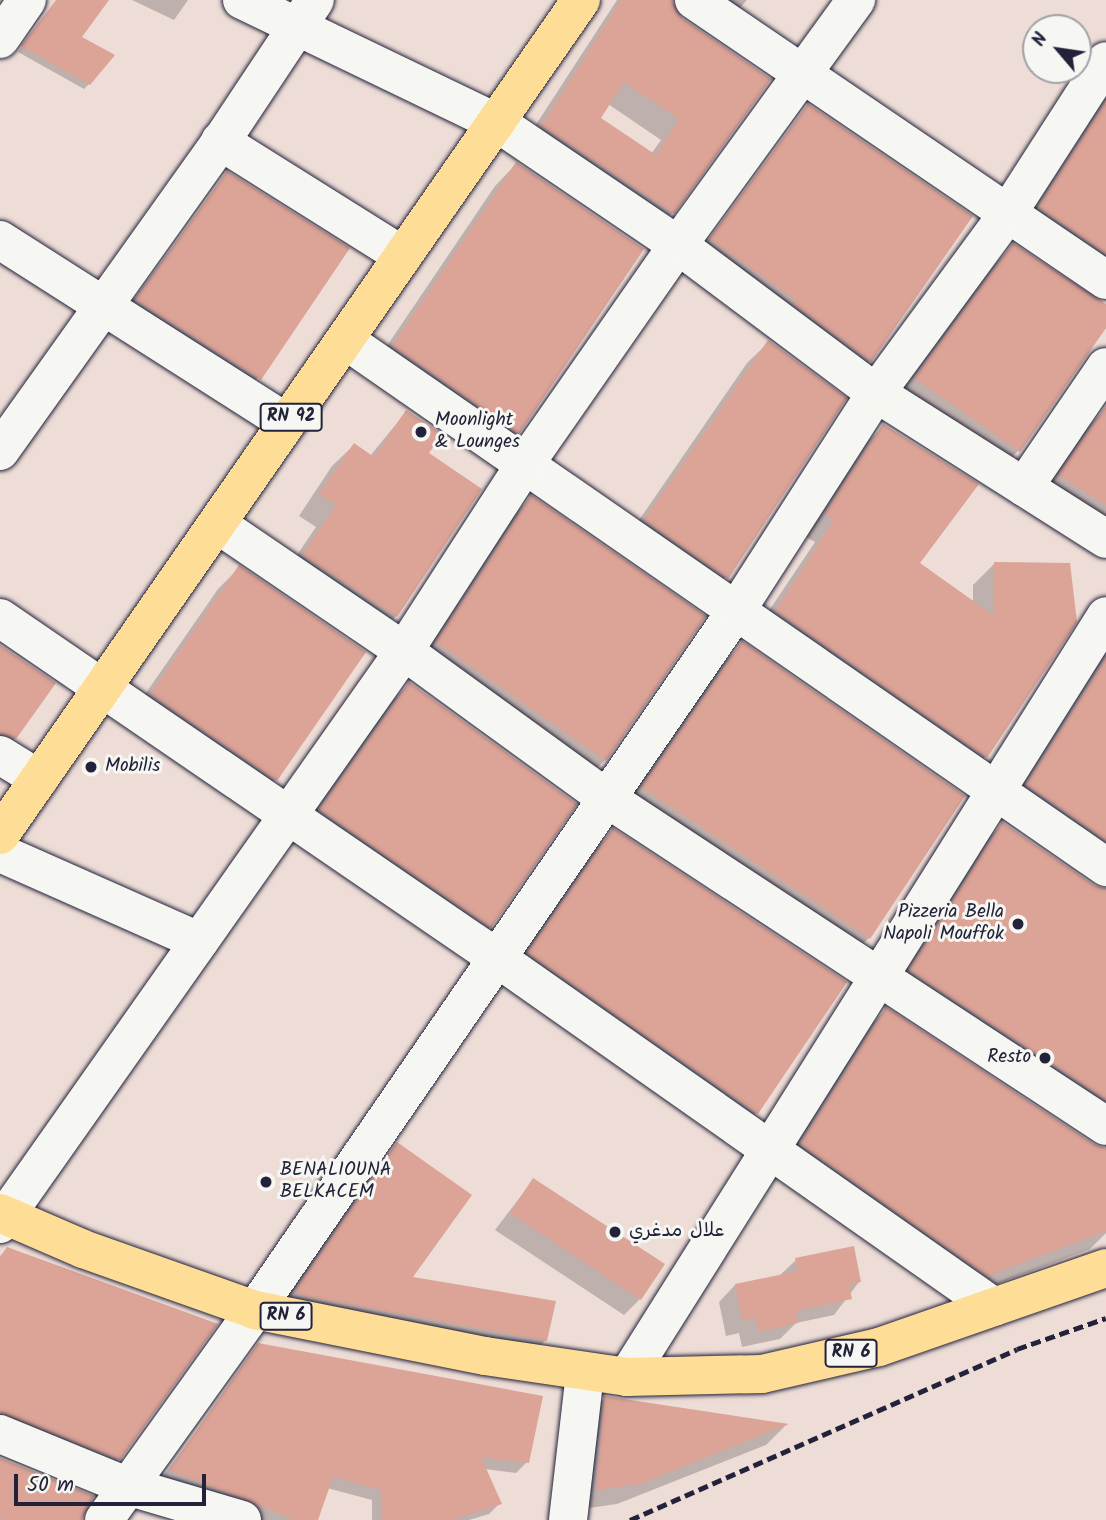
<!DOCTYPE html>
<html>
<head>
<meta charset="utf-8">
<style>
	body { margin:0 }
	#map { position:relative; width:1106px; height:1520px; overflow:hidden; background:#eeddd7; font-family:Kalam,"Playpen Sans Arabic",sans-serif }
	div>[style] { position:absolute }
	.shadow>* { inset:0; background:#0003 }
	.building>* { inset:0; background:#dca397 }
	.roads { filter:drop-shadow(0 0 2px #22223b) drop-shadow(0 0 2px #22223b) }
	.minor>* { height:38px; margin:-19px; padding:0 19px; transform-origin:19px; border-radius:19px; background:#f6f6f2 }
	.major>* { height:38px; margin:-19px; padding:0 19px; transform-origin:19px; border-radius:19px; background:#fedd96 }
	.highway>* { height:38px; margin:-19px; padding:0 19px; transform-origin:19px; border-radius:19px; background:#fedd96 }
	.rail>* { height:5px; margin-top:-2.5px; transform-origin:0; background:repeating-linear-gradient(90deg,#22223b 0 10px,transparent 0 15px) }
	.dots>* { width:19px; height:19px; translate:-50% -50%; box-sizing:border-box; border:4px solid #f6f6f2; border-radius:50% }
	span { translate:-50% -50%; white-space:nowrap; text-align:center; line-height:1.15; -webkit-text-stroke:6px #f6f6f2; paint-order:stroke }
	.shield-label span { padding:2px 5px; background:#f6f6f2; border:2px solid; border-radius:5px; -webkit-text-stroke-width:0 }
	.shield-label { font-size:18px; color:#22223b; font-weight:700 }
	.poi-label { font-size:19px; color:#22223b }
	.left { translate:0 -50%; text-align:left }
	.right { translate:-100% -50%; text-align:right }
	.north { position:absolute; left:1022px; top:14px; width:70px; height:70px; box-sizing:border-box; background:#f6f6f2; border:2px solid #a1a1a9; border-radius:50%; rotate:299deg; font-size:19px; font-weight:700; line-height:28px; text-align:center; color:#22223b }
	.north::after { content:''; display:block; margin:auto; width:24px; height:32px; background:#22223b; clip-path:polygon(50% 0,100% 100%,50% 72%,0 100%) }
	.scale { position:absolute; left:14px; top:1474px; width:192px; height:32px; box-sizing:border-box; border:4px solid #22223b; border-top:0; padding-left:9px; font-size:21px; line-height:24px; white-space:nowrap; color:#22223b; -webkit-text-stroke:5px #f6f6f2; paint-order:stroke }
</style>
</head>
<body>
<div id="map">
	<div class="shadow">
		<i style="clip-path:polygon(57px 0,107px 0,79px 37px,89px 84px,84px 89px,18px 52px)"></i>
		<i style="clip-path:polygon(132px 0,188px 0,174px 20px)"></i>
		<i style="clip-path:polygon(evenodd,617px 0,673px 0,672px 9px,680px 19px,769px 80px,672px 213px,653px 232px,522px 146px,617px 0,608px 104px,661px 140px,651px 154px,598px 119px,608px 104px)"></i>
		<i style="clip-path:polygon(680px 0,747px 0,723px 26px)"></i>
		<i style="clip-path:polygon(1106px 97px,1106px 271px,1028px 218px)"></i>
		<i style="clip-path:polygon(808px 106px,870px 361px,859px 372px,700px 251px)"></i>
		<i style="clip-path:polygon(516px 164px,518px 433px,497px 454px,372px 368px,495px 186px)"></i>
		<i style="clip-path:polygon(227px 173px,347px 249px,249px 390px,125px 311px)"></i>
		<i style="clip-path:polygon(1013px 246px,1106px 307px,1106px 325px,1018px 451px,997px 472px,894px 400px,992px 267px)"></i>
		<i style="clip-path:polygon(769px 342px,726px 577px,705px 599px,624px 542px,747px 363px)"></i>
		<i style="clip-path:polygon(1106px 408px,1106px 540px,1038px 497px,1085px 430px)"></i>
		<i style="clip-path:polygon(406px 412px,426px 454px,396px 616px,374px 637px,282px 577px,316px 527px,299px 516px,332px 466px,354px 445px,370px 456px)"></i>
		<i style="clip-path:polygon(884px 426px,917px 563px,973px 603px,973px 585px,995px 563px,1068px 564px,985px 757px,964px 778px,754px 633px,815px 542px,804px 536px,862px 447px)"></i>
		<i style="clip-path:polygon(531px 498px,605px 760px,584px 781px,416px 664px,510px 519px)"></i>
		<i style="clip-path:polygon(239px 568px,275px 780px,254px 801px,130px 716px,218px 589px)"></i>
		<i style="clip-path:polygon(742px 644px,869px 938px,847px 959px,621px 809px,721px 665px)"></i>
		<i style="clip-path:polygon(0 647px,15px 738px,0 753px)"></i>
		<i style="clip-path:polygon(1106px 648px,1106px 873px,1006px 807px)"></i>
		<i style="clip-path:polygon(409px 684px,490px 927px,469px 948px,299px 832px,388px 705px)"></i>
		<i style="clip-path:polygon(1003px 824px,1093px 887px,1106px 888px,1106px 1233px,1090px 1249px,965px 1296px,780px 1166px,864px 1031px,886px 1010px,1093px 1146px,1105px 1148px,1105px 1139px,889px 992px,981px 845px)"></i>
		<i style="clip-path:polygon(613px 831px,845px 983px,756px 1113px,735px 1134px,507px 975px,592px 852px)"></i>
		<i style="clip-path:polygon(397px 1145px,410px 1278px,546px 1340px,524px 1361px,275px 1312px,376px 1166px)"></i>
		<i style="clip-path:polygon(533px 1180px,640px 1299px,624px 1315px,495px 1230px)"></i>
		<i style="clip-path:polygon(7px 1249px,119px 1459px,106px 1471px,0 1428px,0 1256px)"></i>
		<i style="clip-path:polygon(796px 1260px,859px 1282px,834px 1315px,796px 1323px,780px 1339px,742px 1347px,739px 1333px,726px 1336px,719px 1302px,735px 1285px,779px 1276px)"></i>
		<i style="clip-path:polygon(259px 1345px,527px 1462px,516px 1473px,485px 1469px,500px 1503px,489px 1514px,469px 1520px,372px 1520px,372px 1500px,327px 1488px,317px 1520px,258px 1520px,160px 1481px)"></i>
		<i style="clip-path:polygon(605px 1398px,786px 1425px,766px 1445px,617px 1504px,575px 1510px,583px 1420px)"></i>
	</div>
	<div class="building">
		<i style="clip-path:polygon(56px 0,109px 0,82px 37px,115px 55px,90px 85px,21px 46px)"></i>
		<i style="clip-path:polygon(evenodd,621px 0,672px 0,682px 18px,771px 79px,674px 214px,541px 126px,621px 0,624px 82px,679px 119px,656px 155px,601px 118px,624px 82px)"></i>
		<i style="clip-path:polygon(1106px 101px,1106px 254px,1038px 207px)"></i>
		<i style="clip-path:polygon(808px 104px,973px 216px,871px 362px,793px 304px,796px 300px,709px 239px)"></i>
		<i style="clip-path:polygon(516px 162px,644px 249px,519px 434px,392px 346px)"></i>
		<i style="clip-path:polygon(227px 171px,350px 248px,261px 380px,135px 300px)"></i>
		<i style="clip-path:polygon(1013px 243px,1106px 304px,1106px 328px,1020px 452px,914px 378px)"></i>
		<i style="clip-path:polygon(768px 340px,847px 398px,728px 579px,644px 520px)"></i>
		<i style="clip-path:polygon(1106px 406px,1106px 505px,1058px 475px)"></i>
		<i style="clip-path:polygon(406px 410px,442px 434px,429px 453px,482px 489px,397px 617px,302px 555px,336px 505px,319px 494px,354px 443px,374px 457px)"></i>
		<i style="clip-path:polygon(883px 424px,979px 484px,920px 563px,993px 615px,994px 562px,1070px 563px,1077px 622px,987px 758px,775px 611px,834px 520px,824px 514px)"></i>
		<i style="clip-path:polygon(531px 495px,706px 616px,606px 761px,436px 642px)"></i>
		<i style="clip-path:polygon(239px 565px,366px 652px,277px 781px,150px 694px)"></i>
		<i style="clip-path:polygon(742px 641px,965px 796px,870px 939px,641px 787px)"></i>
		<i style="clip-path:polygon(0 645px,56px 683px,16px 739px,0 733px)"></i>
		<i style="clip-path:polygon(1106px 658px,1106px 840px,1026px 785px)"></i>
		<i style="clip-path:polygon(409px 682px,577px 804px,491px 928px,319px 810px)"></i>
		<i style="clip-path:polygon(1002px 822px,1094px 885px,1106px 889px,1106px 1100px,909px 970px)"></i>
		<i style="clip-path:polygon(613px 828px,847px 982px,758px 1114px,527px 953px)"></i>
		<i style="clip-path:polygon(886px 1007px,1094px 1144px,1106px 1148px,1106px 1231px,987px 1276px,800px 1144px)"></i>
		<i style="clip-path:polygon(397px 1142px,472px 1195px,413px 1277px,556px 1301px,547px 1341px,303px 1296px,295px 1290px)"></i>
		<i style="clip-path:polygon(533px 1178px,665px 1264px,641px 1300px,510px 1213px)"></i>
		<i style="clip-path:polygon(854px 1246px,861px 1282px,849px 1285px,852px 1299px,796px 1311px,798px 1323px,758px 1332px,755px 1318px,742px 1320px,735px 1284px,798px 1271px,795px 1258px)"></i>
		<i style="clip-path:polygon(7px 1247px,218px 1324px,120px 1460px,0 1413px,0 1257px)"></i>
		<i style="clip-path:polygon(258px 1343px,543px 1396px,529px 1463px,481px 1457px,502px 1504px,451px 1520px,382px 1520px,382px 1490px,333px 1477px,318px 1520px,295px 1520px,169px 1470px)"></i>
		<i style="clip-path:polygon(604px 1396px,789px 1424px,640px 1484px,596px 1490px)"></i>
		<i style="clip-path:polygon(0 1458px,94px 1496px,82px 1520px,0 1520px)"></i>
	</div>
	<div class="roads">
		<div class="minor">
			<i style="left:242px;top:0;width:282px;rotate:25.7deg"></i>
			<i style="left:496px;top:122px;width:220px;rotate:34.1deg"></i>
			<i style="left:678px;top:245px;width:247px;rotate:36.8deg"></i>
			<i style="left:876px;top:393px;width:272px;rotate:32.4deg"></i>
			<i style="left:694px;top:0;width:498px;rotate:34.2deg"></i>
			<i style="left:0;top:39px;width:47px;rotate:-55.3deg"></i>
			<i style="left:220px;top:141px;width:216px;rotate:32.1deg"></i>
			<i style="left:0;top:240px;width:340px;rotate:32.5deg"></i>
			<i style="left:345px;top:340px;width:926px;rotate:34.7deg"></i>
			<i style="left:0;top:451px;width:386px;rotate:-54.5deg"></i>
			<i style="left:224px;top:137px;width:164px;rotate:-56.4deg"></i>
			<i style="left:1024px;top:487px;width:145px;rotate:-55.7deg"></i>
			<i style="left:217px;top:524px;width:226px;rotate:34.2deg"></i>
			<i style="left:404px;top:651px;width:248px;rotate:36deg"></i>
			<i style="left:605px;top:797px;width:599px;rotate:33.29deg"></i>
			<i style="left:0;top:618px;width:602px;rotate:34.38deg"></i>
			<i style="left:497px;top:958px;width:607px;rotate:35.08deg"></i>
			<i style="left:0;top:755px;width:46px;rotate:31.6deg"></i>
			<i style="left:0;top:853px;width:218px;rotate:23.9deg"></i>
			<i style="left:0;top:1224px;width:701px;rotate:-54.81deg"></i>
			<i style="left:404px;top:651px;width:223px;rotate:-57.1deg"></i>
			<i style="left:525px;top:464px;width:267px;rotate:-55.1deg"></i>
			<i style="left:678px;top:245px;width:303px;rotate:-54deg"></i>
			<i style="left:627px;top:1377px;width:899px;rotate:-57.81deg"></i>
			<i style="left:0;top:1434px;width:137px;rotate:22.3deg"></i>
			<i style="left:127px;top:1486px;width:120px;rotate:16.5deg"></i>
			<i style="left:104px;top:1520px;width:259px;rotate:-54.3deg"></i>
			<i style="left:255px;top:1310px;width:849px;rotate:-55.47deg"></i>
			<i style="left:736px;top:611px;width:259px;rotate:-57.3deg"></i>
			<i style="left:876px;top:393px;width:220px;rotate:-53.7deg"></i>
			<i style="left:1006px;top:216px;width:184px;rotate:-57.2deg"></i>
			<i style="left:568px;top:1520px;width:149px;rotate:-83.4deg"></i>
		</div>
		<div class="major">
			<i style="left:0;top:835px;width:1017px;rotate:-55.17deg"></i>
		</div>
		<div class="highway">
			<i style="left:0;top:1213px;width:90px;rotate:23.4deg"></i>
			<i style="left:83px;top:1249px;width:182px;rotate:19.5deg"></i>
			<i style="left:255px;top:1310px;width:235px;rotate:11.3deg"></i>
			<i style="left:485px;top:1356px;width:144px;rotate:8.4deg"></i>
			<i style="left:627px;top:1377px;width:135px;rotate:-1.3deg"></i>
			<i style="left:762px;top:1374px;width:120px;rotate:-13deg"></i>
			<i style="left:879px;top:1347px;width:240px;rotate:-19.2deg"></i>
		</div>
	</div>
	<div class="rail">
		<i style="left:630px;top:1520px;width:423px;rotate:-23.8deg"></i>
		<i style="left:1017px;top:1349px;width:94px;rotate:-19.2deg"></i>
	</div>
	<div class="dots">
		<i style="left:421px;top:432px;background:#22223b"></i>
		<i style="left:91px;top:767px;background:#22223b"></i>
		<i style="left:1018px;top:924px;background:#22223b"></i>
		<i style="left:1045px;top:1058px;background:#22223b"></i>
		<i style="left:266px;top:1182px;background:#22223b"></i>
		<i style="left:615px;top:1232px;background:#22223b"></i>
	</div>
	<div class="shield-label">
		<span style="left:291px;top:417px">RN 92</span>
		<span style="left:286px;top:1316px">RN 6</span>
		<span style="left:851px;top:1353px">RN 6</span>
	</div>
	<div class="poi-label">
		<span class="left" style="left:435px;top:432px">Moonlight<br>&amp; Lounges</span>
		<span class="left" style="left:105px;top:767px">Mobilis</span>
		<span class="right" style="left:1004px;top:924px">Pizzeria Bella<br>Napoli Mouffok</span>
		<span class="right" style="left:1031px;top:1058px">Resto</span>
		<span class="left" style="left:280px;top:1182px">BENALIOUNA<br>BELKACEM</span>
		<span class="left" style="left:629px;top:1232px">علال مدغري</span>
	</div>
	<div class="north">N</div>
	<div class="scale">50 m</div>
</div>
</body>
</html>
